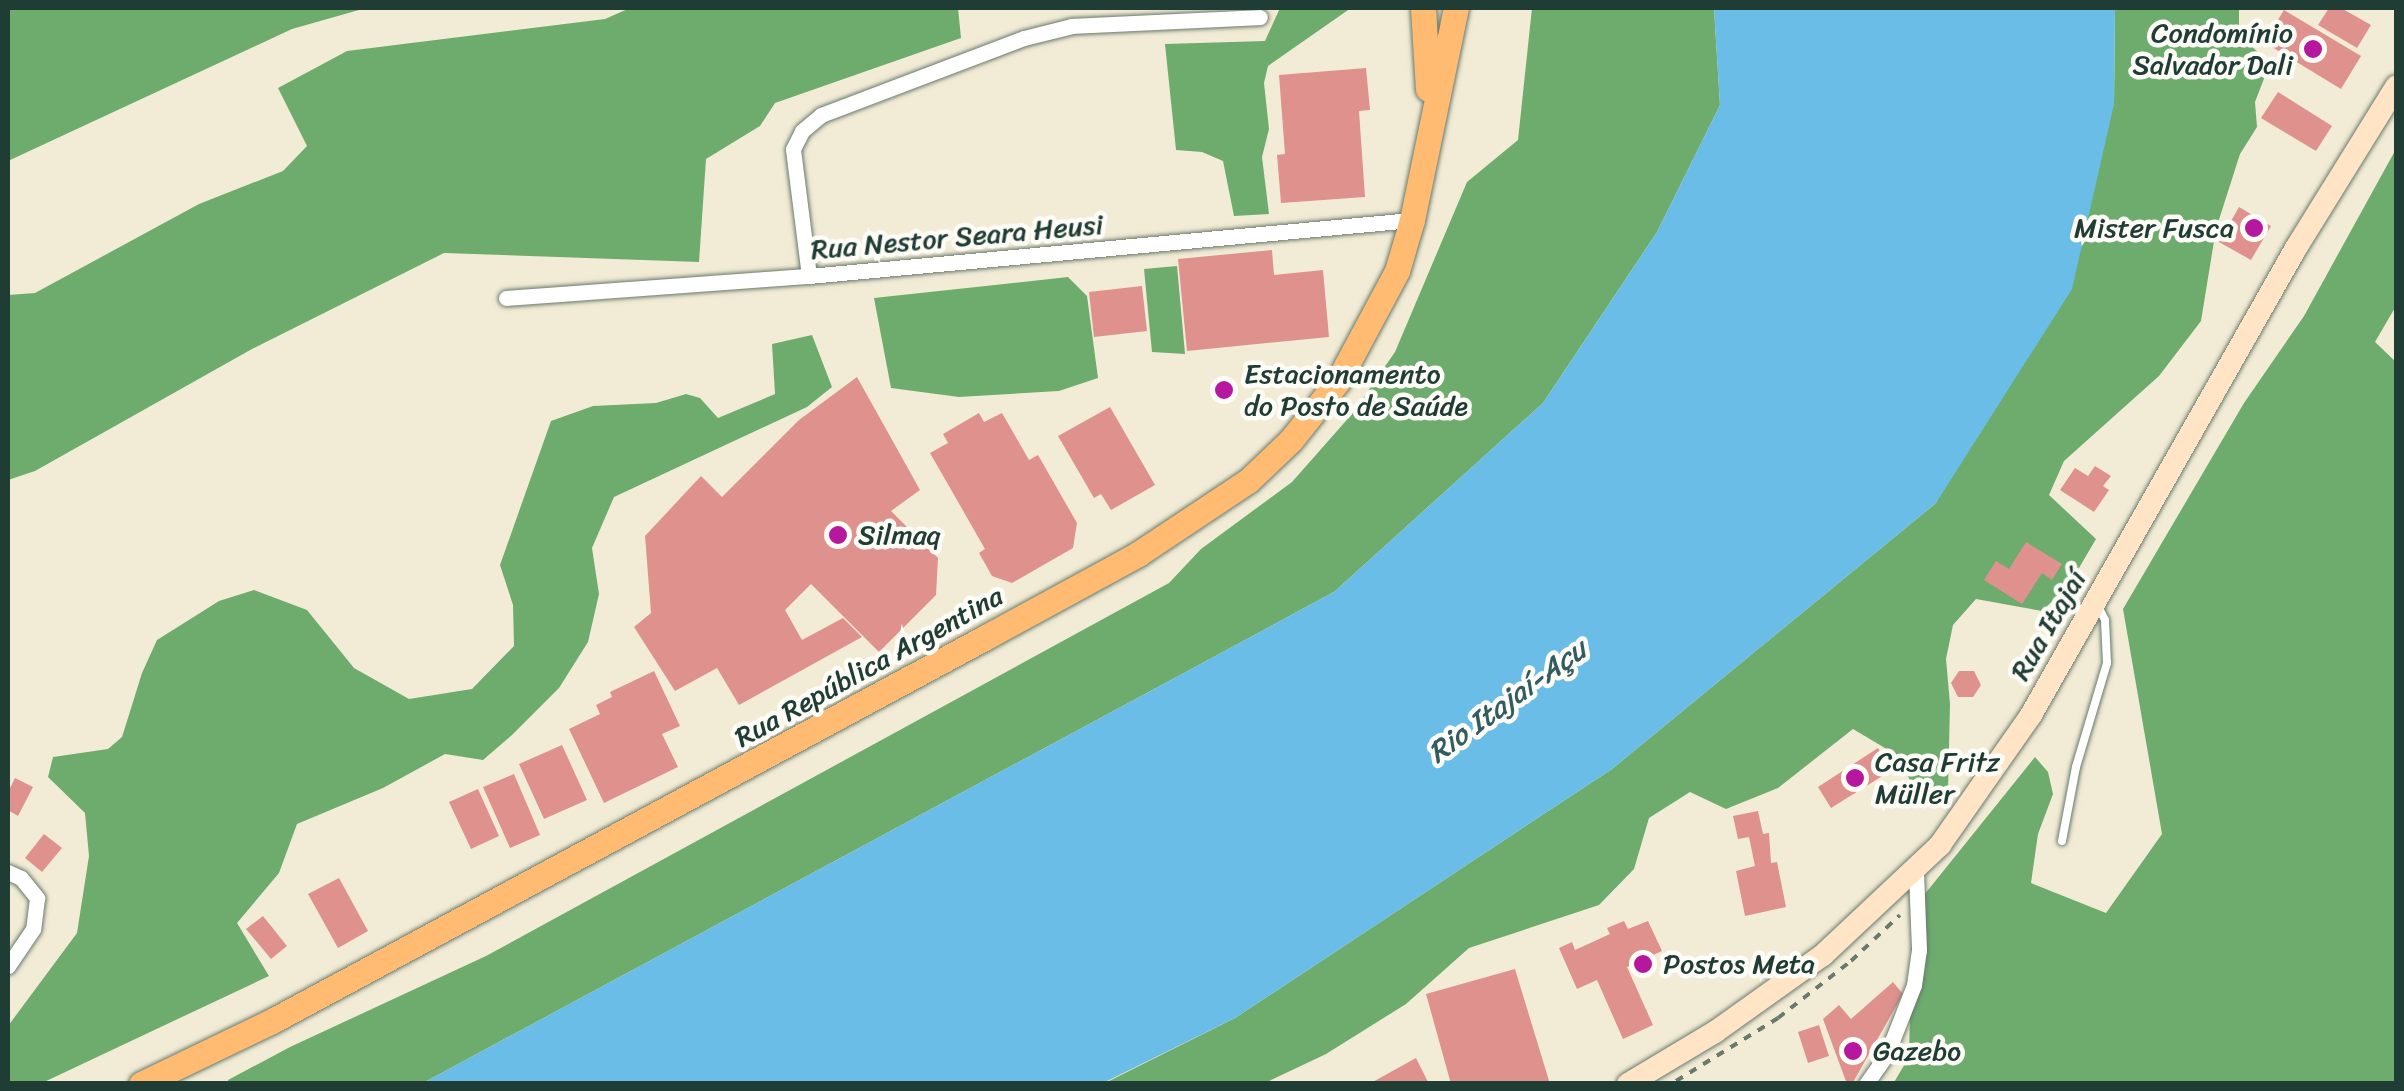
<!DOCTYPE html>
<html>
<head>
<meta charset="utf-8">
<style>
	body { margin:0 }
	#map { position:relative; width:2404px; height:1091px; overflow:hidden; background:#f2ecd6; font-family:Sriracha,sans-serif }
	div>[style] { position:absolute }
	.forest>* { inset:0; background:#6eac6e }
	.water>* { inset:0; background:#6abde6 }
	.building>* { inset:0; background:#df918e }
	.path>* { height:4px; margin-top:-2px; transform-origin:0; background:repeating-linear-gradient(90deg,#697a6d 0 8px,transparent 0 16px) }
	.roads { filter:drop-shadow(0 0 2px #697a6d) drop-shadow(0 0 2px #697a6d) }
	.service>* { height:8px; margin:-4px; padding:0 4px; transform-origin:4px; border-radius:4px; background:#fff }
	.minor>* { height:15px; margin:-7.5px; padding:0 7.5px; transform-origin:7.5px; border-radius:7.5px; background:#fff }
	.secondary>* { height:22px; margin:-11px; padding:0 11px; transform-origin:11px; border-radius:11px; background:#ffe4c6 }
	.primary>* { height:25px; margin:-12.5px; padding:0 12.5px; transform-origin:12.5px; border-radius:12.5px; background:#febb71 }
	.dots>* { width:28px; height:28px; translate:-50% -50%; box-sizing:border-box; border:5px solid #fdfcf7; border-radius:50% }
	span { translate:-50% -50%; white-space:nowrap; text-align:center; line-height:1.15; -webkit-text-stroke:9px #fdfcf7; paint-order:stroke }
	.poi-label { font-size:28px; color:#1f3d34 }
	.right { translate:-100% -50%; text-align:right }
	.left { translate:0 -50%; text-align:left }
	.street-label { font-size:28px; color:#1f3d34 }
	.water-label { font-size:30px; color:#325d60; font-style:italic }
	.frame { position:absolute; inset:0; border:10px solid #1f3d34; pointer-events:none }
</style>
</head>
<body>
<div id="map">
	<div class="forest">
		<i style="clip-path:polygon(8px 8px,366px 8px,292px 29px,8px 161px)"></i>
		<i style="clip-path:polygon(630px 8px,958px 8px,961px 38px,775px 103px,760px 126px,706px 159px,699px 262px,444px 253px,252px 349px,35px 471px,8px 480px,8px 295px,35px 293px,199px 204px,283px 171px,307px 146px,278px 88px,347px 51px,605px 19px)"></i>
		<i style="clip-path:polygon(1280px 8px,1351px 8px,1268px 66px,1264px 83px,1269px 129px,1262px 157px,1269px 214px,1234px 216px,1223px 161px,1202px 152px,1176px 150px,1165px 44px,1265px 41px)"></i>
		<i style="clip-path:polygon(1532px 8px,1714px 8px,1720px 105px,1657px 232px,1543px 403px,1334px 592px,423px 1083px,229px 1084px,228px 1080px,290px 1047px,486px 956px,1169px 583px,1201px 549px,1292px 482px,1352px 414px,1395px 352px,1467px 182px,1518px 140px)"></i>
		<i style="clip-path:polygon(2115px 8px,2239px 8px,2239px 35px,2270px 63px,2255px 102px,2257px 127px,2240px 154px,2216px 229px,2201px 321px,2159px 376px,2064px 461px,2049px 495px,2096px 539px,2069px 585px,2042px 611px,1976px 599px,1953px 625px,1946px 659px,1950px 704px,1948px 792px,1920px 804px,1900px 757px,1853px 729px,1778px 788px,1726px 809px,1690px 792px,1649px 818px,1634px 869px,1599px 905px,1469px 948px,1406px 1004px,1326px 1054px,1265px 1083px,1103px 1084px,1235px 1018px,1612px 769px,1936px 503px,2114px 104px)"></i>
		<i style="clip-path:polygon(2396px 149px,2396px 306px,2375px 342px,2396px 362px,2396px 1083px,1893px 1084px,1909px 1057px,1912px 910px,2035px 757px,2048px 772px,2053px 794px,2038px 834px,2031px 883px,2106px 913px,2162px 834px,2123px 609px,2244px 403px,2304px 316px)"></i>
		<i style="clip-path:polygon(1177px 266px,1185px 354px,1152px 352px,1144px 269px)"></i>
		<i style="clip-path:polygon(1068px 277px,1087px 296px,1098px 378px,1059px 391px,959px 397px,891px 388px,874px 298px)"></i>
		<i style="clip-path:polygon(812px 335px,832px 387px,807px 407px,614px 497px,592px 548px,599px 594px,588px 642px,559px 688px,512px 735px,483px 760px,445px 754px,383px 788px,297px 824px,279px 873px,237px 923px,269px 976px,42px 1083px,8px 1083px,8px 1026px,77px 933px,89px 856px,85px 813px,48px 777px,53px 757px,108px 749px,122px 737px,142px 673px,157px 640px,219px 601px,254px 590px,307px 610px,354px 668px,409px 699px,472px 689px,514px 646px,513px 605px,500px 565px,551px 421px,593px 406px,656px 403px,686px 394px,700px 398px,718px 418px,775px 394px,772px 344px)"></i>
	</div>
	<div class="water">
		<i style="clip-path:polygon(1714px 8px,2115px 8px,2114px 104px,2072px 289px,1936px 503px,1612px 769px,1235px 1018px,1103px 1083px,423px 1083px,1334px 592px,1543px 403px,1657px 232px,1720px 105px)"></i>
	</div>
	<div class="building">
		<i style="clip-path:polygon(2329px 8px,2341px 8px,2371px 25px,2357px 48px,2318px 25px)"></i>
		<i style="clip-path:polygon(2284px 10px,2361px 56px,2341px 89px,2264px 42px)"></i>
		<i style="clip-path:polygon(1366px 68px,1370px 110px,1359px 111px,1365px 197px,1281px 203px,1277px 155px,1285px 154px,1279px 75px)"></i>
		<i style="clip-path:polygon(2278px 92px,2332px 126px,2316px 151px,2261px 118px)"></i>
		<i style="clip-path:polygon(2239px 207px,2271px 226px,2251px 260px,2219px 242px)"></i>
		<i style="clip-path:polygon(1272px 250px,1274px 275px,1323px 270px,1329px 337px,1187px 351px,1178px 259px)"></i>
		<i style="clip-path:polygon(1142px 286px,1147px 331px,1094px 337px,1089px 292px)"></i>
		<i style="clip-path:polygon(857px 377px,920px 490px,891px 511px,938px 558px,936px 595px,879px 652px,811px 584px,785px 610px,802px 640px,843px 618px,862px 637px,739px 705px,717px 668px,675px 691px,634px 627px,651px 613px,645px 536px,701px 476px,722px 497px,799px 420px)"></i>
		<i style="clip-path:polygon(1110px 407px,1155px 485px,1111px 510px,1101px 494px,1094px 498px,1058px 436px)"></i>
		<i style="clip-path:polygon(979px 413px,984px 422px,1002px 413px,1029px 460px,1038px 455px,1077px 523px,1073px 548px,1012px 583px,992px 576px,979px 553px,985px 549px,930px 453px,948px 443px,943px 434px)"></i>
		<i style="clip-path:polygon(2095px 466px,2111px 476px,2103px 486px,2109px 490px,2094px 512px,2060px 490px,2075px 468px,2088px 476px)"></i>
		<i style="clip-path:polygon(2026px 542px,2062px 564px,2052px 580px,2042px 573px,2022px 604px,1984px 580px,1996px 561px,2009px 569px)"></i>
		<i style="clip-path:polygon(654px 671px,680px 726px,662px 734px,678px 767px,604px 803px,569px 729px,600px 714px,596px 705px,612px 697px,610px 692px)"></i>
		<i style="clip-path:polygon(1959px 671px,1974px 671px,1981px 685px,1973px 697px,1958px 697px,1951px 683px)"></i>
		<i style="clip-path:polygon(562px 745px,587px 800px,544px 819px,519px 764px)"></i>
		<i style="clip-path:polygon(1878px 748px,1892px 770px,1831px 808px,1818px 787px)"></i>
		<i style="clip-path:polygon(514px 774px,540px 835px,510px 848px,483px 787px)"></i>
		<i style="clip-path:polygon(15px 778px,33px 787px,18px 816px,8px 810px,8px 792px)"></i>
		<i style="clip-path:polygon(478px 789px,499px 836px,471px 849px,449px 802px)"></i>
		<i style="clip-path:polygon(1758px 811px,1763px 834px,1769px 833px,1771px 863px,1777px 862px,1786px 907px,1745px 916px,1736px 871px,1755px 866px,1749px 837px,1738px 839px,1733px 816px)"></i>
		<i style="clip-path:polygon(44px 834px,62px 848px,42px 872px,25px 858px)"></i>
		<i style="clip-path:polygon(339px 878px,368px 931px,338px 948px,308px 894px)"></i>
		<i style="clip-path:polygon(263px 916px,287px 946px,271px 959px,246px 929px)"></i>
		<i style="clip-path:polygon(1624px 921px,1628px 929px,1648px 921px,1662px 951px,1627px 967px,1653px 1025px,1623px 1039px,1597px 980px,1577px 989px,1559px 948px,1572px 942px,1575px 950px,1610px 934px,1607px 928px)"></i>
		<i style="clip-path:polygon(1515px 969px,1550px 1084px,1451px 1084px,1426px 994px)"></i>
		<i style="clip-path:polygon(1893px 982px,1903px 994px,1852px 1084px,1847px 1084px,1823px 1019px,1839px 1005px,1851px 1019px)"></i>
		<i style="clip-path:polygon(1819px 1025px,1829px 1056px,1808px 1063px,1798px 1032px)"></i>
		<i style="clip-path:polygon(1416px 1058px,1429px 1084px,1369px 1084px)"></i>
	</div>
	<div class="path">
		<i style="left:1676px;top:1081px;width:120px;rotate:-31.7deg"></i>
		<i style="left:1778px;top:1018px;width:93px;rotate:-38deg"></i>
		<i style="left:1851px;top:961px;width:67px;rotate:-43.2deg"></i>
	</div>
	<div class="roads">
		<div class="service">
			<i style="left:2062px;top:841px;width:75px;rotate:-79.3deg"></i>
			<i style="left:2076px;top:767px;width:109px;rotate:-73.4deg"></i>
			<i style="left:2107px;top:663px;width:43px;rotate:-92.7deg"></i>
			<i style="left:2105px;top:620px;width:13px;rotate:-117deg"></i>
		</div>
		<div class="minor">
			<i style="left:809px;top:276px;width:128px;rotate:-97.2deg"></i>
			<i style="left:793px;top:149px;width:20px;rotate:-63deg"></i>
			<i style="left:802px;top:131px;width:25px;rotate:-40deg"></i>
			<i style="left:821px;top:115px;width:217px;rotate:-20.8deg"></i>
			<i style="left:1024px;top:38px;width:49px;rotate:-14deg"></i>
			<i style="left:1072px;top:26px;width:188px;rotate:-2.7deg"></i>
			<i style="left:506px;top:298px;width:304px;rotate:-4.2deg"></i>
			<i style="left:809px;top:276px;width:606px;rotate:-5.31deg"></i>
			<i style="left:8px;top:872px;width:14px;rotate:25deg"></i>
			<i style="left:21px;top:878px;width:26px;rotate:51deg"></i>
			<i style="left:37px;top:898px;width:31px;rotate:97deg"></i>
			<i style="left:33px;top:929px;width:45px;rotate:124deg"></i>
			<i style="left:1866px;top:1084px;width:37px;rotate:-55deg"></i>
			<i style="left:1887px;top:1054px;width:74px;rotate:-68.6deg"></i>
			<i style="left:1914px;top:985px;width:35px;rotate:-82deg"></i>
			<i style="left:1919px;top:950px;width:78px;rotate:-92.2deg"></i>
		</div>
		<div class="secondary">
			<i style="left:1628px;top:1084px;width:101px;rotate:-30.9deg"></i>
			<i style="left:1715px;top:1032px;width:133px;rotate:-35.5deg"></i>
			<i style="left:1823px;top:955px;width:161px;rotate:-43.2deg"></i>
			<i style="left:1940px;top:845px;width:159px;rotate:-55deg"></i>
			<i style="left:2031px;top:715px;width:537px;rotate:-60.43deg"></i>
			<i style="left:2296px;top:248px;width:190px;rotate:-58.2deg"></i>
		</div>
		<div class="primary">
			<i style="left:1423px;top:8px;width:81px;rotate:86.5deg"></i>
			<i style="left:141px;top:1084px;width:145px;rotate:-25.7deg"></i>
			<i style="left:272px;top:1021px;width:811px;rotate:-28.27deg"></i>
			<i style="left:986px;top:637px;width:173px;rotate:-28.6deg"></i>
			<i style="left:1138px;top:554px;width:132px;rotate:-33.6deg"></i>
			<i style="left:1248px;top:481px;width:59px;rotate:-43.6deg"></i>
			<i style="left:1291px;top:440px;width:75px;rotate:-51.5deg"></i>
			<i style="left:1338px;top:381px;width:125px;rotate:-61.8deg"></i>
			<i style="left:1397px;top:271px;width:53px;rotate:-73.6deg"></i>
			<i style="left:1412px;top:220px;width:217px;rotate:-78.3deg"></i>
		</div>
	</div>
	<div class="dots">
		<i style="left:2313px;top:49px;background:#b5179e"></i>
		<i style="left:2254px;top:228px;background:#b5179e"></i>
		<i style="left:1224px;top:390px;background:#b5179e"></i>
		<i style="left:838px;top:535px;background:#b5179e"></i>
		<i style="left:1855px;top:778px;background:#b5179e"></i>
		<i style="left:1643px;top:964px;background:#b5179e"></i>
		<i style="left:1853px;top:1051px;background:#b5179e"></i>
	</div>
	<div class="poi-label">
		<span class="right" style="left:2293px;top:49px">Condomínio<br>Salvador Dali</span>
		<span class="right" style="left:2234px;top:228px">Mister Fusca</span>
		<span class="left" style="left:1244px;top:390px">Estacionamento<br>do Posto de Saúde</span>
		<span class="left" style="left:858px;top:535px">Silmaq</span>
		<span class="left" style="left:1875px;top:778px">Casa Fritz<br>Müller</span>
		<span class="left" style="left:1663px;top:964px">Postos Meta</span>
		<span class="left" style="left:1873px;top:1051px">Gazebo</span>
	</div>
	<div class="street-label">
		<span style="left:957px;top:237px;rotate:-5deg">Rua Nestor Seara Heusi</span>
		<span style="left:2048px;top:625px;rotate:-60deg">Rua Itajaí</span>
		<span style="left:869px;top:667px;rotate:-29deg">Rua República Argentina</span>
	</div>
	<div class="water-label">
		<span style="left:1507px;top:701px;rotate:-36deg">Rio Itajaí-Açu</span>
	</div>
	<div class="frame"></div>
</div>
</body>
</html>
